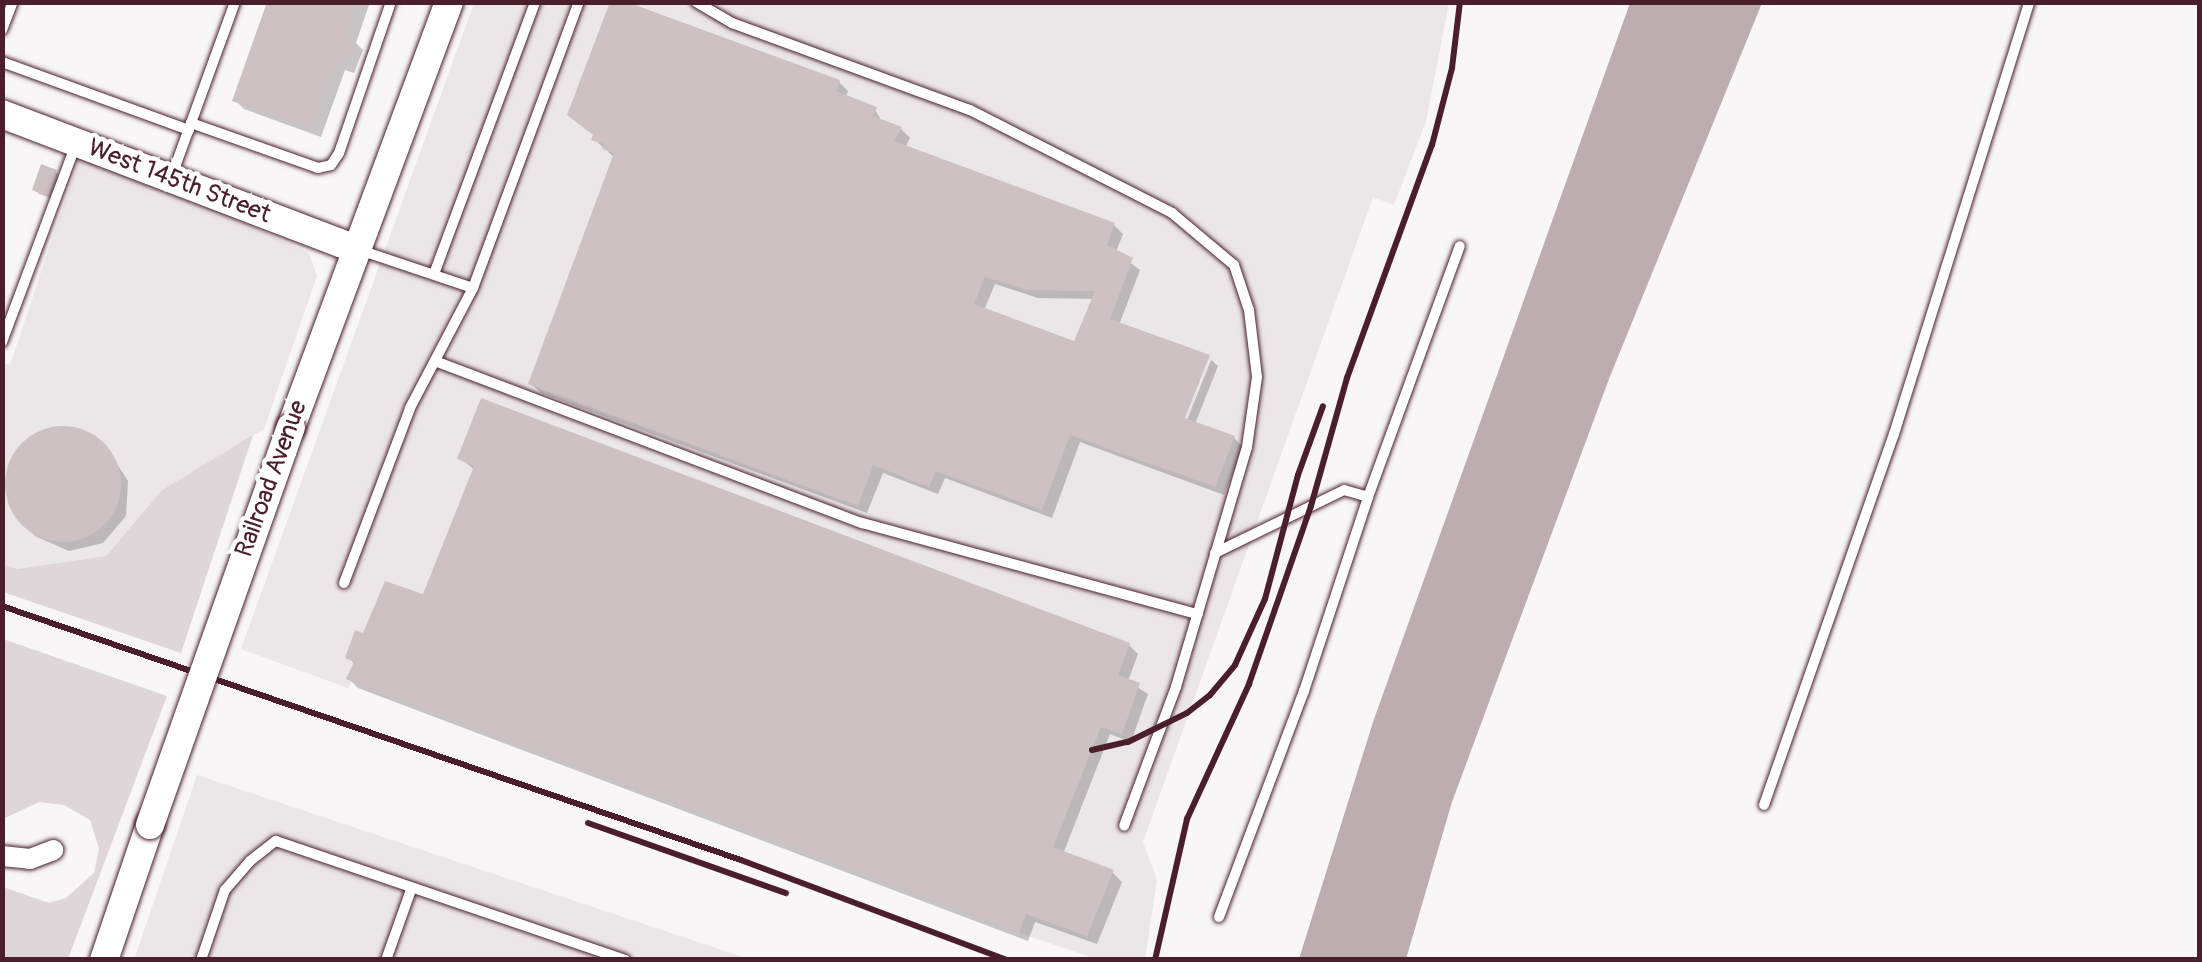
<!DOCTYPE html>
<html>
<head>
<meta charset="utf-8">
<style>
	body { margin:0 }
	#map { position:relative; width:2202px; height:962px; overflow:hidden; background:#f8f6f7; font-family:Pangolin,sans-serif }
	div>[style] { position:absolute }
	.built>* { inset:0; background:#ebe6e8 }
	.green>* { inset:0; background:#ded6d9 }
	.water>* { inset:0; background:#bdadb0 }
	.shadow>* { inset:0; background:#0003 }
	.building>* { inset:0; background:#cdc1c4 }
	.round { border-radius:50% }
	.roads { filter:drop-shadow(0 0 2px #4a1f2b) drop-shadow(0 0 2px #4a1f2b) }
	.lane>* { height:10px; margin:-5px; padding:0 5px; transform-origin:5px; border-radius:5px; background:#fff }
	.street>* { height:20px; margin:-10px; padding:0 10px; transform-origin:10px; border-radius:10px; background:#fff }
	.secondary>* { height:28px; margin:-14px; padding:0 14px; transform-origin:14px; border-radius:14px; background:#fff }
	.rail>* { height:6px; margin:-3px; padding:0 3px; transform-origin:3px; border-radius:3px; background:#4a1f2b }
	.bridges { filter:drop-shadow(0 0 2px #4a1f2b) drop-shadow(0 0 2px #4a1f2b) }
	.secondary-bridge>* { height:28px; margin:-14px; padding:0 14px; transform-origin:14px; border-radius:14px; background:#fff }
	span { translate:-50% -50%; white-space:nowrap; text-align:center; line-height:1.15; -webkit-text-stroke:9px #fff; paint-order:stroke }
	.street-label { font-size:25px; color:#4a1f2b }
	.frame { position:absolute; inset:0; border:5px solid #4a1f2b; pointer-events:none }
</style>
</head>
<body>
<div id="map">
	<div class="built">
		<i style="clip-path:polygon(474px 3px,1449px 3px,1426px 121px,1394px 205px,1373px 197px,1143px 842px,1157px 880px,1145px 959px,1097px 959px,1019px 933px,352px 681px,348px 688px,241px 649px)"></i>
		<i style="clip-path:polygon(79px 159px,211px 207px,309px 253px,317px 276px,264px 429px,162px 490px,106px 556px,17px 569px,3px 564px,3px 363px,10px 365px)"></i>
		<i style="clip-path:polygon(197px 775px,749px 959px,134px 960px)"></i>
	</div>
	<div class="green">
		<i style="clip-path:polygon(253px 435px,181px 653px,3px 592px,3px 564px,17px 569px,106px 556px,162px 490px)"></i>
		<i style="clip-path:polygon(3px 639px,167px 696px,68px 959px,3px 959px,3px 887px,49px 903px,66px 898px,94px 873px,99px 849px,90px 820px,64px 805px,39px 802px,3px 819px)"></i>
	</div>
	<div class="water">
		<i style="clip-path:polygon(1630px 3px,1762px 3px,1609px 379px,1452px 802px,1406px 959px,1299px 959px,1373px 722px)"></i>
	</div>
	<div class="shadow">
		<i style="clip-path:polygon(270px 2px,370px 2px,356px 43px,363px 50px,354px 73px,345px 70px,321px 137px,244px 109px,235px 100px)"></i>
		<i style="clip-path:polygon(evenodd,839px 82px,848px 91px,845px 98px,875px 110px,883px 123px,901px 129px,910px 138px,905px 148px,1114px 225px,1123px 234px,1116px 252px,1140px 270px,1119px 325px,1210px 359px,1206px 359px,1178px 429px,1183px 430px,1211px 360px,1218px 366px,1195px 424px,1234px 438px,1243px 447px,1224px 495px,1080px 442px,1052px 518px,945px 478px,938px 494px,883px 473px,867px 513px,541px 393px,531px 384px,615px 158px,594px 139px,839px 82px,995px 284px,1038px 298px,1094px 299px,1076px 344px,984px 310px,995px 284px)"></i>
		<i style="clip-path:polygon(56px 172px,60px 176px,51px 198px,39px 194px,35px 190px)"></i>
		<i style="clip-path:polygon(65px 428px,84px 432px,111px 455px,128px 481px,126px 516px,103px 543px,69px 551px,35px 536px,13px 510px,7px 492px,15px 454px,28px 439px)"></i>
		<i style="clip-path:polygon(460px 458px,1129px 645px,1138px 654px,1128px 681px,1148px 694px,1131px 742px,1110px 734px,1063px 854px,1112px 872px,1122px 882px,1097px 944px,1035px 922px,1028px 941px,358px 688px,349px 679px,356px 665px,348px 657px,364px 637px,424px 598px,475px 470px)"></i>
	</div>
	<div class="building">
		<i style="clip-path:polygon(267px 2px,358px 2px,346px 36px,355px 39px,345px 66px,336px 62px,312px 129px,232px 101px)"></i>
		<i style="clip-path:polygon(evenodd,610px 2px,627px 2px,840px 80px,836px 91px,877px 107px,873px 116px,902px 127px,894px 141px,1115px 223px,1107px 245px,1133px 258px,1110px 319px,1210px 355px,1185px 418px,1235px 436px,1215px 487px,1070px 435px,1042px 510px,936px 471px,929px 487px,873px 465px,858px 506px,528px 384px,614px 153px,602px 149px,604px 144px,591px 140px,593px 135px,567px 115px,610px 2px,985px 277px,1027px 290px,1095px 291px,1074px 341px,974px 304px,985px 277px)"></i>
		<i style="clip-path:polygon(41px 164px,57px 170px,47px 196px,32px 190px)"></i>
		<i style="clip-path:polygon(481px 398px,1130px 643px,1118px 675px,1140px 683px,1122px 734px,1101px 727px,1053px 847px,1114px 870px,1087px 936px,1026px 914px,1019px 933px,346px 679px,354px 662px,345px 658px,355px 630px,363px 633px,385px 581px,423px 594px,474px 466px,457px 459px)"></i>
		<i class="round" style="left:5px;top:426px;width:116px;height:116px"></i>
	</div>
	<div class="roads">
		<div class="lane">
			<i style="left:696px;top:2px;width:42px;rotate:30.3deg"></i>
			<i style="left:732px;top:23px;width:253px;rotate:20.1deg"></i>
			<i style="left:970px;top:110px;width:227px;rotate:27deg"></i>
			<i style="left:1172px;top:213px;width:81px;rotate:40deg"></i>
			<i style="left:1234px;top:265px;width:47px;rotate:71.6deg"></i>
			<i style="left:1249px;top:310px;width:67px;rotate:83.2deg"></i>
			<i style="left:1257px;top:377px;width:71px;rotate:98.1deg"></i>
			<i style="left:1247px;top:447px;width:250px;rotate:106.5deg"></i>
			<i style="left:1176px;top:687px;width:148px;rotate:110.5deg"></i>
			<i style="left:2px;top:30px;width:30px;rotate:-69deg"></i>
			<i style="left:2px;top:62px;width:199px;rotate:20deg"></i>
			<i style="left:191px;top:123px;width:129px;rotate:-70deg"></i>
			<i style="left:171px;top:178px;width:59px;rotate:-70deg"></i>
			<i style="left:191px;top:123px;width:135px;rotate:19.5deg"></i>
			<i style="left:318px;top:168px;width:13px;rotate:-13deg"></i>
			<i style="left:331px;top:165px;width:14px;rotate:-56deg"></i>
			<i style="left:339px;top:153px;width:160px;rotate:-71deg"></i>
			<i style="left:357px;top:249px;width:122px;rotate:18.6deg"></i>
			<i style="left:473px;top:288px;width:305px;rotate:-69.7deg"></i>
			<i style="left:434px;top:274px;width:290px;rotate:-69.6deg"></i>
			<i style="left:2px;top:342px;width:208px;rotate:-69.5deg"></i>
			<i style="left:435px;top:361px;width:457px;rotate:20.8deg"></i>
			<i style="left:862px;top:523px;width:348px;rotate:15.2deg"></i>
			<i style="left:1215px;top:553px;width:144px;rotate:-26deg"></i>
			<i style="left:1344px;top:490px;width:25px;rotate:16deg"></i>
			<i style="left:1368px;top:497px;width:267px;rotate:-69.9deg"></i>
			<i style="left:344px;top:583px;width:187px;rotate:-69.3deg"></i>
			<i style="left:410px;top:408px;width:136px;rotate:-62.3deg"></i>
			<i style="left:1764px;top:805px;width:393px;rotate:-70.7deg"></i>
			<i style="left:1894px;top:434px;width:453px;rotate:-72.6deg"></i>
			<i style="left:1219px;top:917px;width:241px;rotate:-69.4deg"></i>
			<i style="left:1304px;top:691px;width:204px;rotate:-71.7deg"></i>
			<i style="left:201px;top:960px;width:74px;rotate:-71.1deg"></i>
			<i style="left:225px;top:890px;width:38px;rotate:-49deg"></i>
			<i style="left:250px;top:861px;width:33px;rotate:-38deg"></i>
			<i style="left:276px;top:841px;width:369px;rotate:18.8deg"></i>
			<i style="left:386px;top:960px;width:77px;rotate:-70.4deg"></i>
		</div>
		<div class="street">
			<i style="left:2px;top:856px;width:28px;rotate:6deg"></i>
			<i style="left:30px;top:859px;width:25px;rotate:-21deg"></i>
		</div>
		<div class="secondary">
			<i style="left:2px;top:114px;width:379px;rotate:20.9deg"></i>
			<i style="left:291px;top:427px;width:453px;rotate:-69.6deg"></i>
			<i style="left:104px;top:960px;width:143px;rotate:-71.2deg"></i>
		</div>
	</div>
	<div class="rail">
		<i style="left:2px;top:606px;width:781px;rotate:18.97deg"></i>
		<i style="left:741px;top:860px;width:284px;rotate:20.6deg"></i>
		<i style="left:1092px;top:750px;width:37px;rotate:-13deg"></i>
		<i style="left:1128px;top:742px;width:66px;rotate:-26.2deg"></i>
		<i style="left:1187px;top:713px;width:29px;rotate:-38deg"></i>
		<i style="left:1210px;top:695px;width:39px;rotate:-50deg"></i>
		<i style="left:1235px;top:665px;width:72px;rotate:-65.6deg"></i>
		<i style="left:1265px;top:599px;width:128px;rotate:-75.1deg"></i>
		<i style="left:1298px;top:475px;width:73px;rotate:-70.1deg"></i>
		<i style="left:588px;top:823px;width:210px;rotate:19.5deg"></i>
		<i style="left:1155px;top:960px;width:145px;rotate:-77.2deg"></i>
		<i style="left:1187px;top:819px;width:149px;rotate:-65.3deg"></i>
		<i style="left:1249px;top:684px;width:188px;rotate:-70.8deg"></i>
		<i style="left:1311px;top:506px;width:133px;rotate:-74.3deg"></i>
		<i style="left:1347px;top:378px;width:248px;rotate:-70deg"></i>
		<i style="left:1432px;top:145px;width:80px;rotate:-75.4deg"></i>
		<i style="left:1452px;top:68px;width:66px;rotate:-83.1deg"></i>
	</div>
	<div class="bridges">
		<div class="secondary-bridge">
			<i style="left:150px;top:825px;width:422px;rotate:-70.5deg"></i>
		</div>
	</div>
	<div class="street-label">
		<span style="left:179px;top:182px;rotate:21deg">West 145th Street</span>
		<span style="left:272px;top:479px;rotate:-70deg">Railroad Avenue</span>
	</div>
	<div class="frame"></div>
</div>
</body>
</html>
